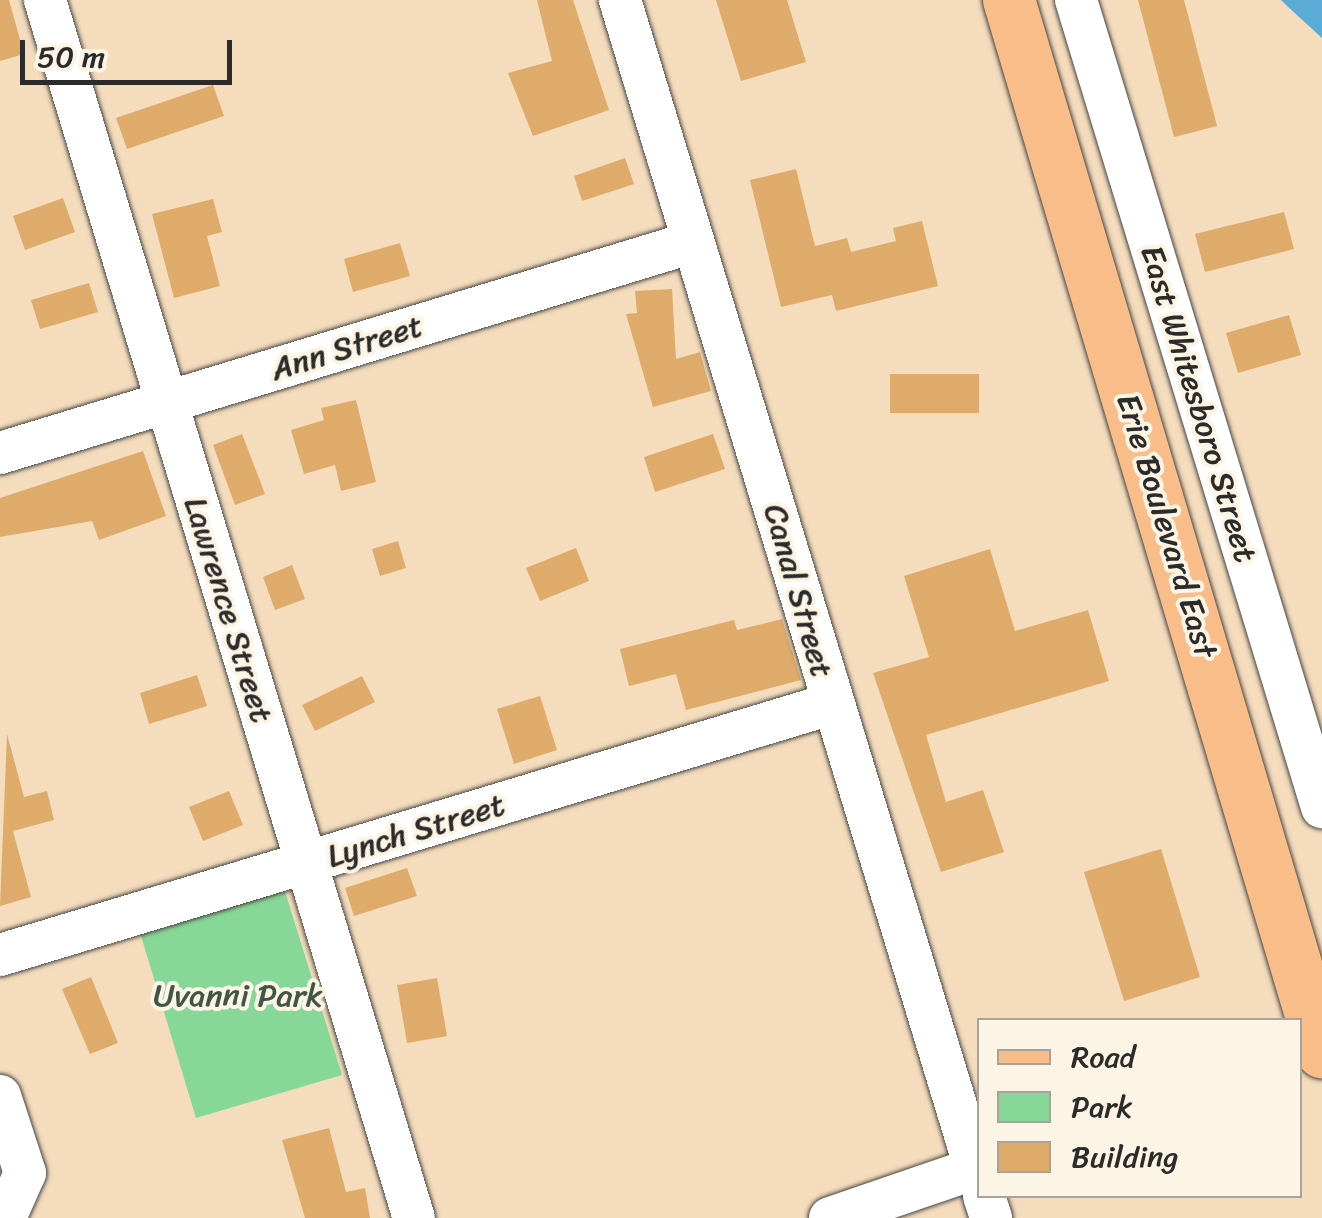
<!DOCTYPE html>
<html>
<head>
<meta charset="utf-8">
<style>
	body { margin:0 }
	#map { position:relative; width:1322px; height:1218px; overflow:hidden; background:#f4dcbd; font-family:Sriracha,sans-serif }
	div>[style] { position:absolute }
	.green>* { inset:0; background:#87d898 }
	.water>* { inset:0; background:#5aabd5 }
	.building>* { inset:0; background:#dfab6b }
	.roads { filter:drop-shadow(0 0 2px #494641) drop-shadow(0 0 2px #494641) }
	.minor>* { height:42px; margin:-21px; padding:0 21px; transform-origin:21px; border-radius:21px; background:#fff }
	.major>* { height:52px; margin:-26px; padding:0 26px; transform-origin:26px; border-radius:26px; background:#f8bd89 }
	span { translate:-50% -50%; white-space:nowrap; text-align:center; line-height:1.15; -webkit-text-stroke:8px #fcf5e5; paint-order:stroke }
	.street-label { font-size:32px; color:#2b2b2b }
	.park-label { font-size:32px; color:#425646 }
	.legend { position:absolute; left:977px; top:1018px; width:325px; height:180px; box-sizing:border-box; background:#fcf5e5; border:2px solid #a8a49b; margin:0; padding:12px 18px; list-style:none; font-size:30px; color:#2b2b2b }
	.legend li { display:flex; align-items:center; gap:20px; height:50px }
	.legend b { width:50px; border:2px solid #a8a49b }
	.scale { position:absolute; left:20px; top:40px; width:212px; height:45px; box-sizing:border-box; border:5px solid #2b2b2b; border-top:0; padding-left:12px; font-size:30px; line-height:35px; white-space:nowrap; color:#2b2b2b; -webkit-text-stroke:8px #fcf5e5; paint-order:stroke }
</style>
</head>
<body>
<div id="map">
	<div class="green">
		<i style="clip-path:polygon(279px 872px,342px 1075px,196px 1118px,135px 916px)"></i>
	</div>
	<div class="water">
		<i style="clip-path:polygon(1281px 0,1322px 0,1322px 38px,1286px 5px)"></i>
	</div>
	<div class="building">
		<i style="clip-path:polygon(0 0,9px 0,24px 54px,0 61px)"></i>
		<i style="clip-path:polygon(537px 0,573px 0,609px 110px,533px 136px,508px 73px,552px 61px)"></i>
		<i style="clip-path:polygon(716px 0,787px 0,806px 62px,741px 81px)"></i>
		<i style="clip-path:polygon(1138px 0,1184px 0,1217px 126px,1174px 137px)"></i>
		<i style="clip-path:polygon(213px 85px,224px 116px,127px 149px,116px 118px)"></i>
		<i style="clip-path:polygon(625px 158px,634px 184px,582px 201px,574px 176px)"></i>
		<i style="clip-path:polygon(796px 169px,815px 246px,847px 238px,851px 252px,896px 241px,893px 228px,922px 221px,938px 286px,836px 311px,832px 295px,781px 307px,750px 180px)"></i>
		<i style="clip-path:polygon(63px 198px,75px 232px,25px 250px,13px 216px)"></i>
		<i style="clip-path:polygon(213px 199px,222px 232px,207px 236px,220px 286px,174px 298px,152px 214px)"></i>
		<i style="clip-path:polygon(1284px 212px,1294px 249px,1205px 272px,1195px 234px)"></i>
		<i style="clip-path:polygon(400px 243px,410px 276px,353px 292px,344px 259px)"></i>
		<i style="clip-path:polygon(89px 283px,98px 312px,40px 329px,31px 300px)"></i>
		<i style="clip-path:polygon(672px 289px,676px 359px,700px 352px,711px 391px,653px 407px,626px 314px,637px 313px,635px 291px)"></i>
		<i style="clip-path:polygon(1289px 315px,1301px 355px,1238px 373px,1226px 333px)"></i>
		<i style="clip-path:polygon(890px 374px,979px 374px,979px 413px,890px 413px)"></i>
		<i style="clip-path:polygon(356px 400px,376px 482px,341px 491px,335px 465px,304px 474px,291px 430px,324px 420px,321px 408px)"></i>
		<i style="clip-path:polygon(242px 434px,265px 494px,235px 505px,213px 445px)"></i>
		<i style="clip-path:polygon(713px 434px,725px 469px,655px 492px,644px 457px)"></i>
		<i style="clip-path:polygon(143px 451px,166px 516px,99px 540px,92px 521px,0 537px,0 498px)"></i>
		<i style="clip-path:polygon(398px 541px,406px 568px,380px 576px,372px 549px)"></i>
		<i style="clip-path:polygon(576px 548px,589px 581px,540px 601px,526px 568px)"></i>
		<i style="clip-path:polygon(990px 549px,1015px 631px,1088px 610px,1109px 681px,926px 735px,946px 802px,983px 790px,1004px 852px,941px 872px,873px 673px,929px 657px,904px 576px)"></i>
		<i style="clip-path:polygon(292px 565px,305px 599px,275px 610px,263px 577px)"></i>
		<i style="clip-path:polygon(782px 619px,801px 680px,686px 710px,676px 674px,629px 686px,620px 649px,734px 620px,737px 630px)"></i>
		<i style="clip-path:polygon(197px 675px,207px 706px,149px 724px,140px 693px)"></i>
		<i style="clip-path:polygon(362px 676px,375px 702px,315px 731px,302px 705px)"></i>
		<i style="clip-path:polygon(540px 696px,557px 750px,514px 764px,497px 709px)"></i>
		<i style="clip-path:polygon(7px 734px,24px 797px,47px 791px,54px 820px,13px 831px,31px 897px,0 906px)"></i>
		<i style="clip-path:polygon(229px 791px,243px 825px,203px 841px,189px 807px)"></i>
		<i style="clip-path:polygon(1161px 849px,1200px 977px,1124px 1001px,1084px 872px)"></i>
		<i style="clip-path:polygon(407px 868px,417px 896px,354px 916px,345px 888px)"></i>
		<i style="clip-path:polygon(91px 977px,118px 1043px,90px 1054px,62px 989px)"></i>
		<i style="clip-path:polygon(437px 978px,447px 1036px,407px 1043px,397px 985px)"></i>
		<i style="clip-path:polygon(329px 1128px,346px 1192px,365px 1188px,370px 1218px,305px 1218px,282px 1140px)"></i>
	</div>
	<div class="roads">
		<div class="minor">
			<i style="left:45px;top:0;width:1273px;rotate:73.15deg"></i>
			<i style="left:620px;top:0;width:1234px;rotate:73.09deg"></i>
			<i style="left:1076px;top:0;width:844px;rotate:73.05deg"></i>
			<i style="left:0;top:453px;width:724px;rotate:-16.93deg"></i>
			<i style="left:0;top:955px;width:868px;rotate:-16.81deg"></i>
			<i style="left:0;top:1096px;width:81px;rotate:72deg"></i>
			<i style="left:25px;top:1173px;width:49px;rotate:114deg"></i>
			<i style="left:984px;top:1196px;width:23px;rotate:72deg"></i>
			<i style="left:830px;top:1218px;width:154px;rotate:-18.9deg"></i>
		</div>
		<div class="major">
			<i style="left:1009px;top:0;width:1098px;rotate:73.43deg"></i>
		</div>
	</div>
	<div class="street-label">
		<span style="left:347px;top:348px;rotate:-17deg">Ann Street</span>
		<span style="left:1198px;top:404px;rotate:73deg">East Whitesboro Street</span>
		<span style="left:1166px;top:526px;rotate:73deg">Erie Boulevard East</span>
		<span style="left:798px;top:591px;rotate:74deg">Canal Street</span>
		<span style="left:228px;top:610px;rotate:73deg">Lawrence Street</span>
		<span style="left:416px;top:831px;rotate:-17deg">Lynch Street</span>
	</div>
	<div class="park-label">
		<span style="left:238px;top:996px">Uvanni Park</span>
	</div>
	<ul class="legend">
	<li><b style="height:12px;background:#f8bd89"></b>Road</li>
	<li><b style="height:28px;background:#87d898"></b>Park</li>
	<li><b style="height:28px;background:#dfab6b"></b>Building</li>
	</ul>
	<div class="scale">50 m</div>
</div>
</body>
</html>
